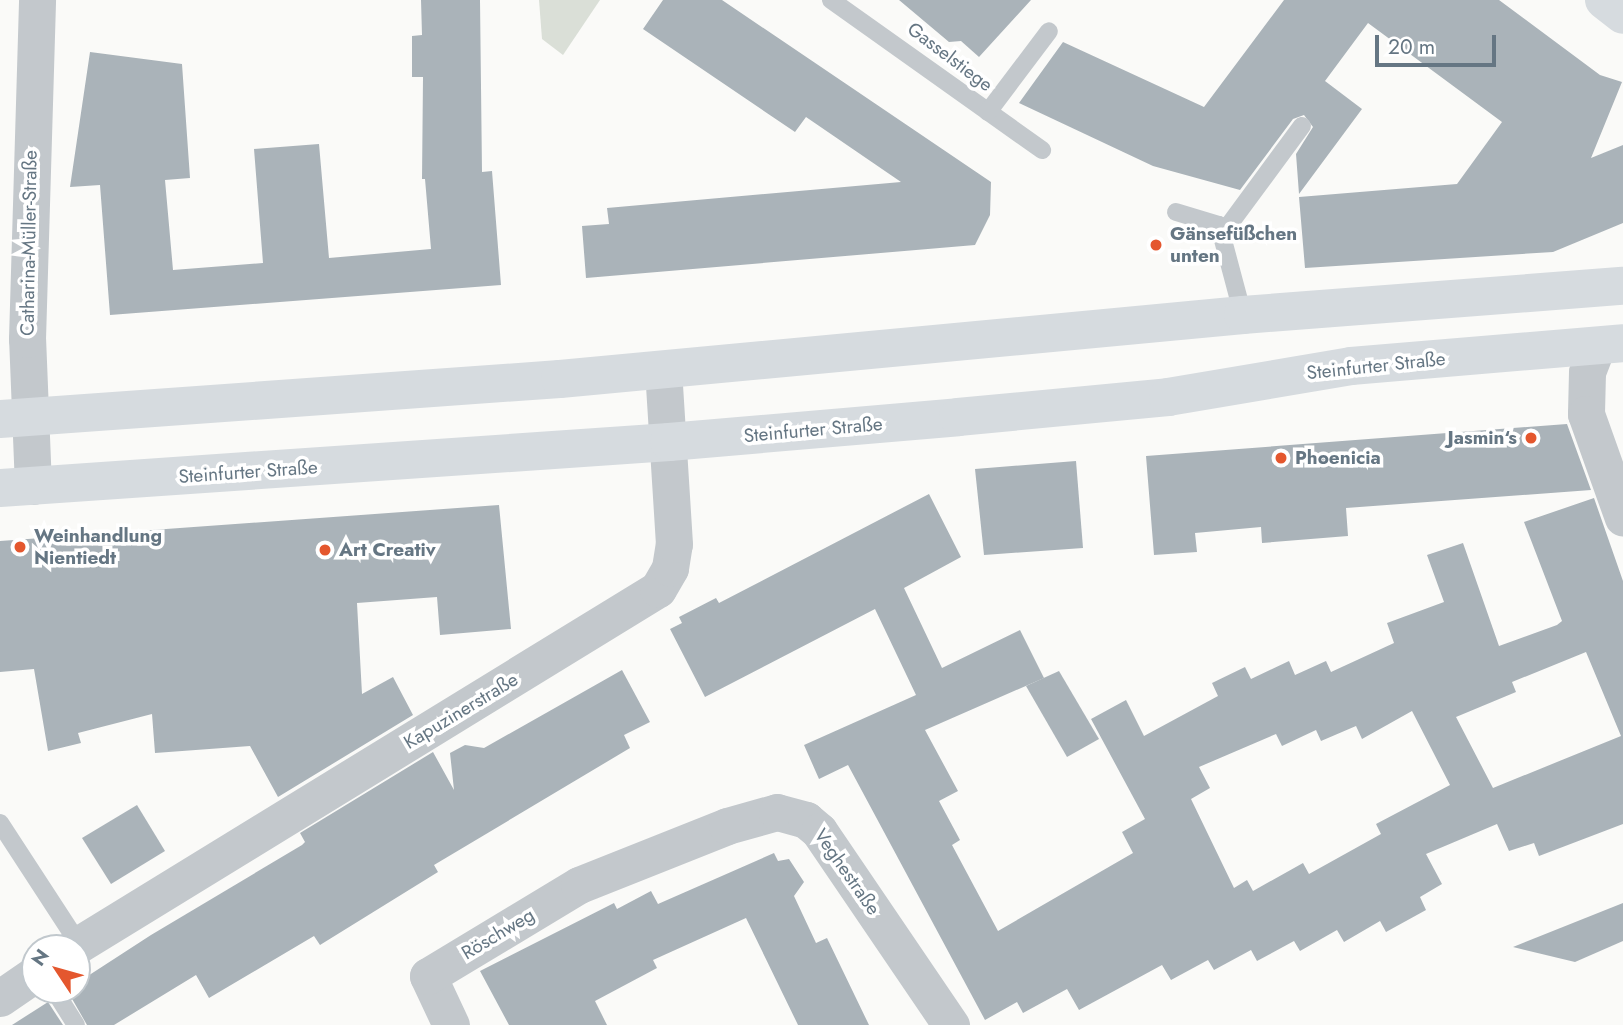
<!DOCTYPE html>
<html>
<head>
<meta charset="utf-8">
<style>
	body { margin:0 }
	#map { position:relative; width:1623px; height:1025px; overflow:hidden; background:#fafaf8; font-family:Jost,sans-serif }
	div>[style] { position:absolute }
	.green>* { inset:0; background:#dadfd7 }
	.building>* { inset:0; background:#aab3b9 }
	.service>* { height:18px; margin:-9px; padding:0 9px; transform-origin:9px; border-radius:9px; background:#c3c8cc }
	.minor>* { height:37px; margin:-18.5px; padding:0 18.5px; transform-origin:18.5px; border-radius:18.5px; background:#c3c8cc }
	.secondary>* { height:38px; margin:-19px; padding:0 19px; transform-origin:19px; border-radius:19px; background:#d6dbdf }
	.dots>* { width:19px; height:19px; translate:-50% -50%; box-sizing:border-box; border:4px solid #fff; border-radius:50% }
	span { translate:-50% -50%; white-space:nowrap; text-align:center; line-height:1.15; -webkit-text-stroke:7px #fff; paint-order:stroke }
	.street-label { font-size:19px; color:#657683 }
	.poi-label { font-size:19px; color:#657683; font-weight:700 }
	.left { translate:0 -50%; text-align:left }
	.right { translate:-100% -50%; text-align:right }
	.north { position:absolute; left:21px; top:934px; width:70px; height:70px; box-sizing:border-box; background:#fff; border:2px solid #c1c8cd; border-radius:50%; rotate:306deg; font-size:19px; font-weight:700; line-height:28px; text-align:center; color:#657683 }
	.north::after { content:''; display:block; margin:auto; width:24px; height:32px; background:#e4572e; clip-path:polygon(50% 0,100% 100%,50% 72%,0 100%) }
	.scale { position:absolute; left:1375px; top:35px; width:121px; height:32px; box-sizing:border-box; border:4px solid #657683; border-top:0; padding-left:9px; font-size:21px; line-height:24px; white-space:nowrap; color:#657683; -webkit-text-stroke:5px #fff; paint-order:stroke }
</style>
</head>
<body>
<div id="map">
	<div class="green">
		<i style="clip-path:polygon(539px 0,600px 0,563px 55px,542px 39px)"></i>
	</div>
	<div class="building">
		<i style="clip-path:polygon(421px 0,480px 0,482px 172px,492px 171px,501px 285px,110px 315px,100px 185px,70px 187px,90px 52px,182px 64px,190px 178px,165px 180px,173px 270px,263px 263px,254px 149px,319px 144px,329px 258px,431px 249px,425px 179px,422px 179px,423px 77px,412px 77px,412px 36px,422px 35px)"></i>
		<i style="clip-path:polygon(663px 0,722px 0,991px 182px,990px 215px,975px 245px,586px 278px,582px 226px,609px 224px,607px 208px,901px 182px,806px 117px,795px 132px,643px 29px)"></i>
		<i style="clip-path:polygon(899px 0,1031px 0,979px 57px,961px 41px,949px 42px)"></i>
		<i style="clip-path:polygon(1284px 0,1499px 0,1600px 75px,1622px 82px,1591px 158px,1623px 145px,1623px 223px,1553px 252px,1305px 268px,1299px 197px,1457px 184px,1502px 122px,1368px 23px,1325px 81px,1362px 109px,1299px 194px,1296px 154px,1313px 127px,1304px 115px,1293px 119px,1240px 190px,1153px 166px,1019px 103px,1063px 42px,1204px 107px)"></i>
		<i style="clip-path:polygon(1567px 424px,1591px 490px,1346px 508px,1348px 536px,1262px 543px,1261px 527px,1195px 533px,1197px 552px,1154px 555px,1146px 456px)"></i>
		<i style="clip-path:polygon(1076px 461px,1083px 548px,984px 555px,975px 469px)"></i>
		<i style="clip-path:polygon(evenodd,929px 494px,961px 557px,904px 588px,942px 668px,1020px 630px,1044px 678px,925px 730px,958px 791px,939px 801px,960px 840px,952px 845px,998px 931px,1133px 853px,1122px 832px,1145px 819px,1091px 719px,1126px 700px,1144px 736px,1218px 696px,1212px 683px,1245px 667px,1251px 679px,1289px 661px,1295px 675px,1326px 661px,1331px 672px,1394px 643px,1387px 623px,1444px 602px,1427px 555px,1463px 543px,1499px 646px,1557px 625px,1562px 621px,1524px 522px,1594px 498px,1623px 581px,1623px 824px,1539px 856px,1534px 843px,1509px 851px,1497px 824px,1426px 854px,1442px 884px,1420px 897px,1426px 910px,1386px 932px,1380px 921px,1344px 942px,1337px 930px,1300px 951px,1294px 941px,1257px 961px,1251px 950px,1214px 970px,1208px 960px,1171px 980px,1162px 965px,1079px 1010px,1067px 989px,1023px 1013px,1017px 1002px,985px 1020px,848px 765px,819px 779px,804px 745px,916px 695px,875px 609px,705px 697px,670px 629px,682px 623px,679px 617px,716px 598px,719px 603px,929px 494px,1586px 652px,1621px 736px,1493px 788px,1456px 717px,1516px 692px,1512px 682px,1586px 652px,929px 494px,1412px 711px,1450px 785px,1376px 824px,1381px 834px,1309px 874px,1303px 863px,1253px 891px,1247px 880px,1234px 888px,1191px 799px,1210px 788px,1199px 767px,1276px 734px,1282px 746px,1316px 730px,1321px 741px,1356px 726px,1362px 739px,1412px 711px)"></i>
		<i style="clip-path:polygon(499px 505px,511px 629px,440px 635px,437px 597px,357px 603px,362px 694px,393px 677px,413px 715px,278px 797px,250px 746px,155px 753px,152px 714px,78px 733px,81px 743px,48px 751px,34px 669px,0 672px,0 541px)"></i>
		<i style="clip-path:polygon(622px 670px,650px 722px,624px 735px,630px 748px,434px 865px,438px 872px,320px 945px,314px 936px,209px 998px,196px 975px,114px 1025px,87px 1025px,67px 990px,77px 990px,77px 983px,151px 935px,302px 845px,305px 842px,300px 833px,433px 752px,454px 790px,450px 753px,465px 745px,484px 748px)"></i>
		<i style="clip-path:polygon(1059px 671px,1099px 739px,1067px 757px,1026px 686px)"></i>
		<i style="clip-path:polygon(137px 805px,165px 851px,111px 884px,82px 838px)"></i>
		<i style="clip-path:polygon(774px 853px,778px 861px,789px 859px,804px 882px,794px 896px,816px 943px,827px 938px,869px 1025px,798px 1025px,746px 918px,653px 960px,657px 968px,595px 1001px,607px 1025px,509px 1025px,480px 971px,614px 903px,617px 909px,651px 891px,658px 904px)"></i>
		<i style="clip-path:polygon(1623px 903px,1623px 941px,1575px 962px,1513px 947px)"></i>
		<i style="clip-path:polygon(48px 1002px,63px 1025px,12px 1025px)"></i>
	</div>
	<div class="service">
		<i style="left:831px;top:0;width:259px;rotate:35.4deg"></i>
		<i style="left:988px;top:112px;width:101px;rotate:-53deg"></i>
		<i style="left:1176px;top:212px;width:45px;rotate:16.8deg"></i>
		<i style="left:1219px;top:225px;width:93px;rotate:75.1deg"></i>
		<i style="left:1223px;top:233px;width:133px;rotate:-53.6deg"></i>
		<i style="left:0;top:823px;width:145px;rotate:56.9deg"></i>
		<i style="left:54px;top:990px;width:41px;rotate:57.8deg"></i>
	</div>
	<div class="minor">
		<i style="left:1597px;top:346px;width:28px;rotate:111deg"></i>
		<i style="left:1587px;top:372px;width:42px;rotate:91.4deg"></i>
		<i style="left:1586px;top:414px;width:110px;rotate:70.4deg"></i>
		<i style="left:33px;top:486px;width:147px;rotate:-92.3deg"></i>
		<i style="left:27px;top:339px;width:339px;rotate:-88.3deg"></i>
		<i style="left:73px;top:948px;width:686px;rotate:-31.54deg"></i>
		<i style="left:658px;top:589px;width:24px;rotate:-60deg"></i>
		<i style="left:670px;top:568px;width:24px;rotate:-81deg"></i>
		<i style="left:674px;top:544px;width:174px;rotate:-93.6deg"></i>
		<i style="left:0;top:998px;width:42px;rotate:-34.4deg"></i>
		<i style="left:451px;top:1025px;width:54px;rotate:-115.1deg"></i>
		<i style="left:428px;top:976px;width:176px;rotate:-31.1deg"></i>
		<i style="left:579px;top:885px;width:159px;rotate:-21.7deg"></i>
		<i style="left:727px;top:826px;width:52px;rotate:-15.6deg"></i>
		<i style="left:777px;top:812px;width:30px;rotate:15deg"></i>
		<i style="left:806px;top:820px;width:17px;rotate:40deg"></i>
		<i style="left:819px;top:831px;width:235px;rotate:55.8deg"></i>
	</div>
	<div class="secondary">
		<i style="left:1604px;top:0;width:24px;rotate:38deg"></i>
		<i style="left:0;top:419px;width:561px;rotate:-4.09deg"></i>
		<i style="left:560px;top:379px;width:686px;rotate:-5.35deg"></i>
		<i style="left:1243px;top:315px;width:381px;rotate:-4.4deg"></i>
		<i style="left:0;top:488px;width:671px;rotate:-3.93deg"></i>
		<i style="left:669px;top:442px;width:290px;rotate:-4.9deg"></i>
		<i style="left:958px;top:417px;width:211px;rotate:-5.4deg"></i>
		<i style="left:1168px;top:397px;width:186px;rotate:-9.6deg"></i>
		<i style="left:1351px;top:366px;width:273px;rotate:-4.8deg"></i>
	</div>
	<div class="dots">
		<i style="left:1156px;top:245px;background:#e4572e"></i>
		<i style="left:1531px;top:438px;background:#e4572e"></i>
		<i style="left:1281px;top:458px;background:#e4572e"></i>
		<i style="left:20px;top:547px;background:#e4572e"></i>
		<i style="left:325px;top:550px;background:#e4572e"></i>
	</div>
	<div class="street-label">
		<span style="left:950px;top:57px;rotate:37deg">Gasselstiege</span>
		<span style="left:29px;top:243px;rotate:-89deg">Catharina-Müller-Straße</span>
		<span style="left:1376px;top:366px;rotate:-6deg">Steinfurter Straße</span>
		<span style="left:813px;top:430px;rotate:-5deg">Steinfurter Straße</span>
		<span style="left:248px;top:472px;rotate:-4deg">Steinfurter Straße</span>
		<span style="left:461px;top:711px;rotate:-31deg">Kapuzinerstraße</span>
		<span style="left:847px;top:872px;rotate:55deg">Veghestraße</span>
		<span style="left:498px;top:934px;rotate:-31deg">Röschweg</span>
	</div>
	<div class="poi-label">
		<span class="left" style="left:1170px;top:245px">Gänsefüßchen<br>unten</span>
		<span class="right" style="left:1517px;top:438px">Jasmin‘s</span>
		<span class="left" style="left:1295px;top:458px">Phoenicia</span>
		<span class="left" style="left:34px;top:547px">Weinhandlung<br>Nientiedt</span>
		<span class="left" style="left:339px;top:550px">Art Creativ</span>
	</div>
	<div class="north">N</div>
	<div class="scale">20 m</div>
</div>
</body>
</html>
